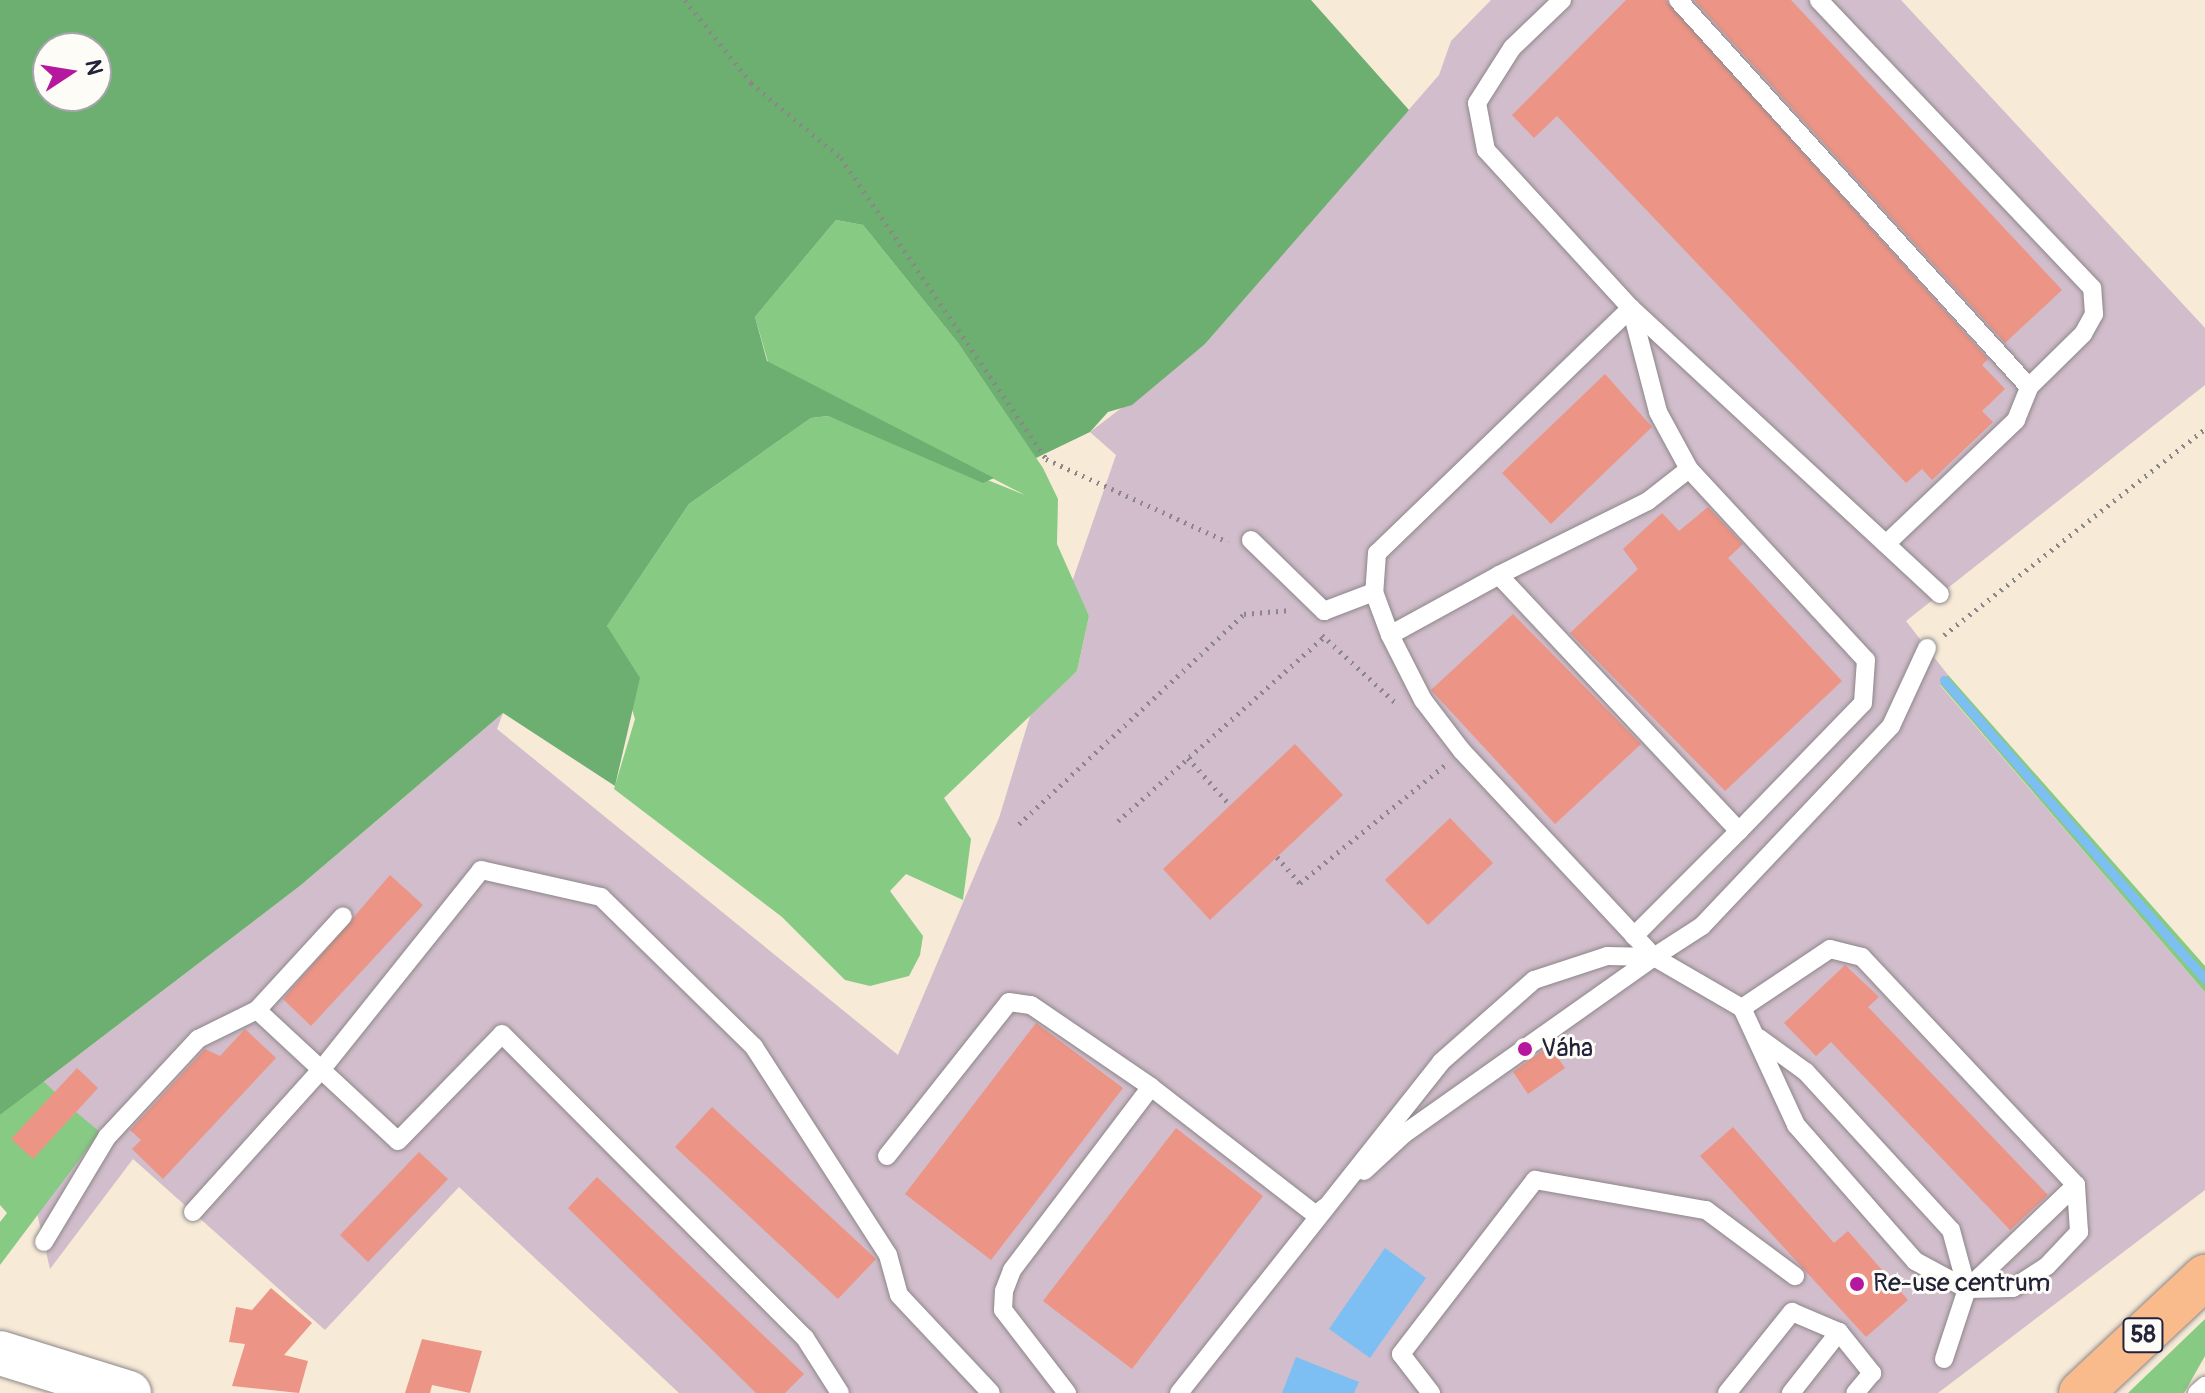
<!DOCTYPE html>
<html>
<head>
<meta charset="utf-8">
<style>
	body { margin:0 }
	#map { position:relative; width:2205px; height:1393px; overflow:hidden; background:#f7ebd7; font-family:Pangolin,sans-serif }
	div>[style] { position:absolute }
	.industrial>* { inset:0; background:#d1bdcb }
	.green>* { inset:0; background:#87ca83 }
	.forest>* { inset:0; background:#6dae71 }
	.water>* { inset:0; background:#7ebff3 }
	.stream>* { height:9px; margin:-4.5px; padding:0 4.5px; transform-origin:4.5px; border-radius:4.5px; background:#7ebff3 }
	.building>* { inset:0; background:#ec9485 }
	.path>* { height:5px; margin-top:-2.5px; transform-origin:0; background:repeating-linear-gradient(90deg,#8c8689 0 2px,transparent 0 8px) }
	.roads { filter:drop-shadow(0 0 2px #8c8689) drop-shadow(0 0 2px #8c8689) }
	.service>* { height:18px; margin:-9px; padding:0 9px; transform-origin:9px; border-radius:9px; background:#fff }
	.tertiary>* { height:44px; margin:-22px; padding:0 22px; transform-origin:22px; border-radius:22px; background:#fff }
	.primary>* { height:44px; margin:-22px; padding:0 22px; transform-origin:22px; border-radius:22px; background:#fabb8c }
	.dots>* { width:22px; height:22px; translate:-50% -50%; box-sizing:border-box; border:4px solid #fdfcf7; border-radius:50% }
	span { translate:-50% -50%; white-space:nowrap; text-align:center; line-height:1.15; -webkit-text-stroke:6px #fdfcf7; paint-order:stroke }
	.shield-label span { padding:2px 6px; background:#fdfcf7; border:2px solid; border-radius:6px; -webkit-text-stroke-width:0 }
	.shield-label { font-size:24px; color:#22223b; font-weight:700 }
	.poi-label { font-size:26px; color:#22223b }
	.left { translate:0 -50%; text-align:left }
	.north { position:absolute; left:32px; top:32px; width:80px; height:80px; box-sizing:border-box; background:#fdfcf7; border:2px solid #a5a5ac; border-radius:50%; rotate:78deg; font-size:22px; font-weight:700; line-height:32px; text-align:center; color:#22223b }
	.north::after { content:''; display:block; margin:auto; width:28px; height:36px; background:#b5179e; clip-path:polygon(50% 0,100% 100%,50% 72%,0 100%) }
</style>
</head>
<body>
<div id="map">
	<div class="industrial">
		<i style="clip-path:polygon(1491px 0,1901px 0,2205px 328px,2205px 385px,1906px 621px,1948px 675px,1940px 685px,2205px 992px,2205px 1190px,1938px 1393px,679px 1393px,459px 1187px,325px 1330px,133px 1159px,50px 1269px,37px 1213px,26px 1228px,0 1115px,301px 885px,503px 713px,497px 729px,898px 1055px,999px 818px,1031px 713px,1077px 671px,1089px 616px,1072px 582px,1116px 455px,1090px 432px,1205px 344px,1439px 75px,1451px 41px)"></i>
	</div>
	<div class="green">
		<i style="clip-path:polygon(836px 220px,863px 225px,958px 343px,1043px 468px,1058px 499px,1057px 544px,1089px 616px,1077px 671px,944px 798px,971px 839px,963px 900px,906px 874px,890px 891px,923px 936px,920px 955px,909px 976px,870px 986px,845px 980px,782px 917px,614px 789px,635px 719px,607px 626px,689px 504px,811px 418px,828px 416px,1025px 495px,768px 362px,755px 317px)"></i>
		<i style="clip-path:polygon(1948px 675px,2205px 966px,2205px 992px,1940px 684px)"></i>
		<i style="clip-path:polygon(43px 1081px,55px 1092px,33px 1158px,76px 1112px,100px 1132px,0 1265px,0 1222px,7px 1213px,0 1205px,0 1115px)"></i>
		<i style="clip-path:polygon(2205px 1319px,2205px 1356px,2184px 1393px,2128px 1393px)"></i>
	</div>
	<div class="forest">
		<i style="clip-path:polygon(evenodd,0 0,1311px 0,1409px 110px,1205px 344px,1132px 405px,1108px 412px,1090px 432px,1036px 458px,958px 343px,863px 225px,836px 220px,755px 317px,767px 361px,994px 478px,983px 483px,828px 416px,811px 418px,689px 504px,607px 626px,640px 678px,615px 786px,503px 713px,301px 885px,0 1115px,0 0,48px 48px,96px 48px,96px 96px,48px 96px,48px 48px)"></i>
	</div>
	<div class="water">
		<i style="clip-path:polygon(1385px 1248px,1426px 1278px,1370px 1358px,1329px 1329px)"></i>
		<i style="clip-path:polygon(1296px 1357px,1359px 1382px,1354px 1393px,1282px 1393px)"></i>
	</div>
	<div class="stream">
		<i style="left:1944px;top:680px;width:397px;rotate:48.9deg"></i>
	</div>
	<div class="building">
		<i style="clip-path:polygon(1626px 0,1666px 0,1988px 359px,1982px 365px,2005px 389px,1982px 411px,1993px 422px,1932px 480px,1922px 469px,1906px 483px,1557px 116px,1534px 138px,1512px 115px)"></i>
		<i style="clip-path:polygon(1694px 0,1791px 0,2062px 290px,2005px 343px)"></i>
		<i style="clip-path:polygon(1605px 374px,1652px 427px,1551px 524px,1502px 473px)"></i>
		<i style="clip-path:polygon(1708px 507px,1743px 544px,1728px 558px,1842px 681px,1725px 791px,1570px 633px,1638px 569px,1623px 549px,1662px 513px,1679px 531px)"></i>
		<i style="clip-path:polygon(1513px 614px,1641px 744px,1555px 824px,1431px 690px)"></i>
		<i style="clip-path:polygon(1295px 744px,1343px 795px,1210px 920px,1163px 869px)"></i>
		<i style="clip-path:polygon(1450px 818px,1493px 863px,1428px 925px,1385px 880px)"></i>
		<i style="clip-path:polygon(390px 875px,423px 905px,311px 1026px,283px 999px)"></i>
		<i style="clip-path:polygon(1845px 965px,1879px 997px,1868px 1007px,2048px 1195px,2010px 1230px,1831px 1042px,1816px 1056px,1784px 1023px)"></i>
		<i style="clip-path:polygon(1036px 1023px,1123px 1088px,991px 1260px,905px 1194px)"></i>
		<i style="clip-path:polygon(245px 1029px,276px 1058px,163px 1179px,132px 1149px,141px 1140px,130px 1130px,205px 1049px,220px 1056px)"></i>
		<i style="clip-path:polygon(1549px 1046px,1565px 1068px,1528px 1094px,1513px 1072px)"></i>
		<i style="clip-path:polygon(77px 1068px,98px 1088px,33px 1159px,11px 1139px)"></i>
		<i style="clip-path:polygon(712px 1107px,876px 1259px,838px 1299px,675px 1147px)"></i>
		<i style="clip-path:polygon(1733px 1127px,1834px 1243px,1848px 1231px,1908px 1300px,1866px 1337px,1700px 1156px)"></i>
		<i style="clip-path:polygon(1176px 1128px,1263px 1196px,1132px 1369px,1043px 1301px)"></i>
		<i style="clip-path:polygon(419px 1152px,448px 1179px,368px 1262px,340px 1235px)"></i>
		<i style="clip-path:polygon(597px 1177px,804px 1374px,785px 1393px,756px 1393px,568px 1208px)"></i>
		<i style="clip-path:polygon(271px 1288px,312px 1323px,284px 1355px,308px 1361px,299px 1393px,232px 1386px,245px 1344px,229px 1342px,236px 1307px,252px 1310px)"></i>
		<i style="clip-path:polygon(422px 1339px,482px 1351px,470px 1393px,432px 1385px,430px 1393px,405px 1393px)"></i>
	</div>
	<div class="path">
		<i style="left:685px;top:0;width:106px;rotate:51.5deg"></i>
		<i style="left:751px;top:83px;width:117px;rotate:39.8deg"></i>
		<i style="left:841px;top:158px;width:364px;rotate:55.7deg"></i>
		<i style="left:1046px;top:459px;width:200px;rotate:24.5deg"></i>
		<i style="left:1322px;top:635px;width:102px;rotate:42.6deg"></i>
		<i style="left:1944px;top:635px;width:333px;rotate:-38.3deg"></i>
		<i style="left:1188px;top:758px;width:63px;rotate:48.2deg"></i>
		<i style="left:1118px;top:821px;width:276px;rotate:-41.8deg"></i>
		<i style="left:1019px;top:824px;width:308px;rotate:-43deg"></i>
		<i style="left:1244px;top:614px;width:47px;rotate:-4.9deg"></i>
		<i style="left:1277px;top:857px;width:35px;rotate:49deg"></i>
		<i style="left:1300px;top:883px;width:187px;rotate:-39.1deg"></i>
	</div>
	<div class="roads">
		<div class="service">
			<i style="left:1562px;top:0;width:69px;rotate:136.2deg"></i>
			<i style="left:1512px;top:48px;width:65px;rotate:122.5deg"></i>
			<i style="left:1477px;top:103px;width:48px;rotate:79.2deg"></i>
			<i style="left:1486px;top:150px;width:214px;rotate:47.5deg"></i>
			<i style="left:1631px;top:308px;width:353px;rotate:136deg"></i>
			<i style="left:1377px;top:553px;width:39px;rotate:94deg"></i>
			<i style="left:1374px;top:592px;width:46px;rotate:69.6deg"></i>
			<i style="left:1390px;top:635px;width:73px;rotate:63.1deg"></i>
			<i style="left:1423px;top:700px;width:64px;rotate:52.6deg"></i>
			<i style="left:1462px;top:751px;width:282px;rotate:47deg"></i>
			<i style="left:1654px;top:957px;width:102px;rotate:30.1deg"></i>
			<i style="left:1742px;top:1008px;width:129px;rotate:65.2deg"></i>
			<i style="left:1796px;top:1125px;width:181px;rotate:48.8deg"></i>
			<i style="left:1915px;top:1261px;width:59px;rotate:28.3deg"></i>
			<i style="left:1967px;top:1289px;width:46px;rotate:-1.2deg"></i>
			<i style="left:2013px;top:1288px;width:40px;rotate:-32.9deg"></i>
			<i style="left:2047px;top:1266px;width:47px;rotate:-46.7deg"></i>
			<i style="left:2079px;top:1232px;width:47px;rotate:-93.7deg"></i>
			<i style="left:2076px;top:1185px;width:313px;rotate:-133.2deg"></i>
			<i style="left:1862px;top:957px;width:33px;rotate:-166deg"></i>
			<i style="left:1830px;top:949px;width:106px;rotate:146.2deg"></i>
			<i style="left:1678px;top:0;width:522px;rotate:47.79deg"></i>
			<i style="left:2029px;top:387px;width:76px;rotate:-44.5deg"></i>
			<i style="left:2083px;top:334px;width:23px;rotate:-61deg"></i>
			<i style="left:2094px;top:314px;width:26px;rotate:-94deg"></i>
			<i style="left:2092px;top:288px;width:397px;rotate:-133.5deg"></i>
			<i style="left:1631px;top:308px;width:107px;rotate:75.4deg"></i>
			<i style="left:1658px;top:412px;width:65px;rotate:61.5deg"></i>
			<i style="left:1689px;top:469px;width:260px;rotate:47.2deg"></i>
			<i style="left:1866px;top:660px;width:43px;rotate:94deg"></i>
			<i style="left:1863px;top:703px;width:178px;rotate:134.1deg"></i>
			<i style="left:1739px;top:831px;width:351px;rotate:-133.2deg"></i>
			<i style="left:1499px;top:575px;width:166px;rotate:-26.4deg"></i>
			<i style="left:1648px;top:501px;width:52px;rotate:-38deg"></i>
			<i style="left:1631px;top:308px;width:421px;rotate:42.8deg"></i>
			<i style="left:1251px;top:540px;width:102px;rotate:44.2deg"></i>
			<i style="left:1324px;top:611px;width:53px;rotate:-20.8deg"></i>
			<i style="left:1886px;top:544px;width:180px;rotate:-43.6deg"></i>
			<i style="left:2016px;top:420px;width:35px;rotate:-68deg"></i>
			<i style="left:1390px;top:635px;width:124px;rotate:-28.8deg"></i>
			<i style="left:1634px;top:936px;width:148px;rotate:-45deg"></i>
			<i style="left:257px;top:1010px;width:192px;rotate:42.9deg"></i>
			<i style="left:398px;top:1141px;width:149px;rotate:-45.8deg"></i>
			<i style="left:502px;top:1034px;width:429px;rotate:45.1deg"></i>
			<i style="left:805px;top:1338px;width:65px;rotate:57.5deg"></i>
			<i style="left:1759px;top:1038px;width:58px;rotate:35.9deg"></i>
			<i style="left:1806px;top:1072px;width:214px;rotate:47.5deg"></i>
			<i style="left:1951px;top:1230px;width:61px;rotate:74.8deg"></i>
			<i style="left:887px;top:1156px;width:196px;rotate:-51.6deg"></i>
			<i style="left:1009px;top:1002px;width:22px;rotate:8deg"></i>
			<i style="left:1031px;top:1005px;width:145px;rotate:34.3deg"></i>
			<i style="left:1364px;top:1171px;width:54px;rotate:-42.8deg"></i>
			<i style="left:1404px;top:1134px;width:306px;rotate:-35.3deg"></i>
			<i style="left:193px;top:1212px;width:191px;rotate:-48deg"></i>
			<i style="left:321px;top:1070px;width:256px;rotate:-51.3deg"></i>
			<i style="left:481px;top:870px;width:123px;rotate:12.7deg"></i>
			<i style="left:601px;top:897px;width:214px;rotate:44.4deg"></i>
			<i style="left:754px;top:1047px;width:247px;rotate:57.2deg"></i>
			<i style="left:888px;top:1255px;width:41px;rotate:74.6deg"></i>
			<i style="left:899px;top:1295px;width:134px;rotate:46.8deg"></i>
			<i style="left:44px;top:1242px;width:122px;rotate:-59deg"></i>
			<i style="left:107px;top:1137px;width:134px;rotate:-47.1deg"></i>
			<i style="left:198px;top:1039px;width:66px;rotate:-26.2deg"></i>
			<i style="left:257px;top:1010px;width:127px;rotate:-47.5deg"></i>
			<i style="left:1944px;top:1359px;width:74px;rotate:-71.8deg"></i>
			<i style="left:1967px;top:1289px;width:151px;rotate:-43.7deg"></i>
			<i style="left:1067px;top:1393px;width:105px;rotate:-127.6deg"></i>
			<i style="left:1003px;top:1310px;width:19px;rotate:-87deg"></i>
			<i style="left:1004px;top:1291px;width:22px;rotate:-69deg"></i>
			<i style="left:1012px;top:1270px;width:230px;rotate:-52.8deg"></i>
			<i style="left:1151px;top:1087px;width:209px;rotate:37.8deg"></i>
			<i style="left:1316px;top:1215px;width:11px;rotate:-41deg"></i>
			<i style="left:1179px;top:1393px;width:422px;rotate:-51.6deg"></i>
			<i style="left:1441px;top:1062px;width:124px;rotate:-41.4deg"></i>
			<i style="left:1534px;top:980px;width:77px;rotate:-18.2deg"></i>
			<i style="left:1607px;top:956px;width:47px;rotate:1.2deg"></i>
			<i style="left:1654px;top:957px;width:57px;rotate:-32.9deg"></i>
			<i style="left:1702px;top:926px;width:275px;rotate:-46.6deg"></i>
			<i style="left:1891px;top:726px;width:86px;rotate:-65.2deg"></i>
			<i style="left:1431px;top:1393px;width:49px;rotate:-127.6deg"></i>
			<i style="left:1401px;top:1354px;width:220px;rotate:-52.4deg"></i>
			<i style="left:1535px;top:1180px;width:174px;rotate:10deg"></i>
			<i style="left:1706px;top:1210px;width:111px;rotate:36.6deg"></i>
			<i style="left:1727px;top:1393px;width:104px;rotate:-51.3deg"></i>
			<i style="left:1792px;top:1312px;width:51px;rotate:23.1deg"></i>
			<i style="left:1839px;top:1332px;width:53px;rotate:51.2deg"></i>
			<i style="left:1872px;top:1373px;width:26px;rotate:130deg"></i>
			<i style="left:1791px;top:1393px;width:78px;rotate:-51.8deg"></i>
			<i style="left:2197px;top:1393px;width:11px;rotate:-41deg"></i>
		</div>
		<div class="tertiary">
			<i style="left:0;top:1353px;width:135px;rotate:17.2deg"></i>
		</div>
		<div class="primary">
			<i style="left:2081px;top:1393px;width:170px;rotate:-43.1deg"></i>
		</div>
	</div>
	<div class="dots">
		<i style="left:1525px;top:1049px;background:#b5179e"></i>
		<i style="left:1857px;top:1284px;background:#b5179e"></i>
	</div>
	<div class="shield-label">
		<span style="left:2143px;top:1335px">58</span>
	</div>
	<div class="poi-label">
		<span class="left" style="left:1541px;top:1049px">Váha</span>
		<span class="left" style="left:1873px;top:1284px">Re-use centrum</span>
	</div>
	<div class="north">N</div>
</div>
</body>
</html>
